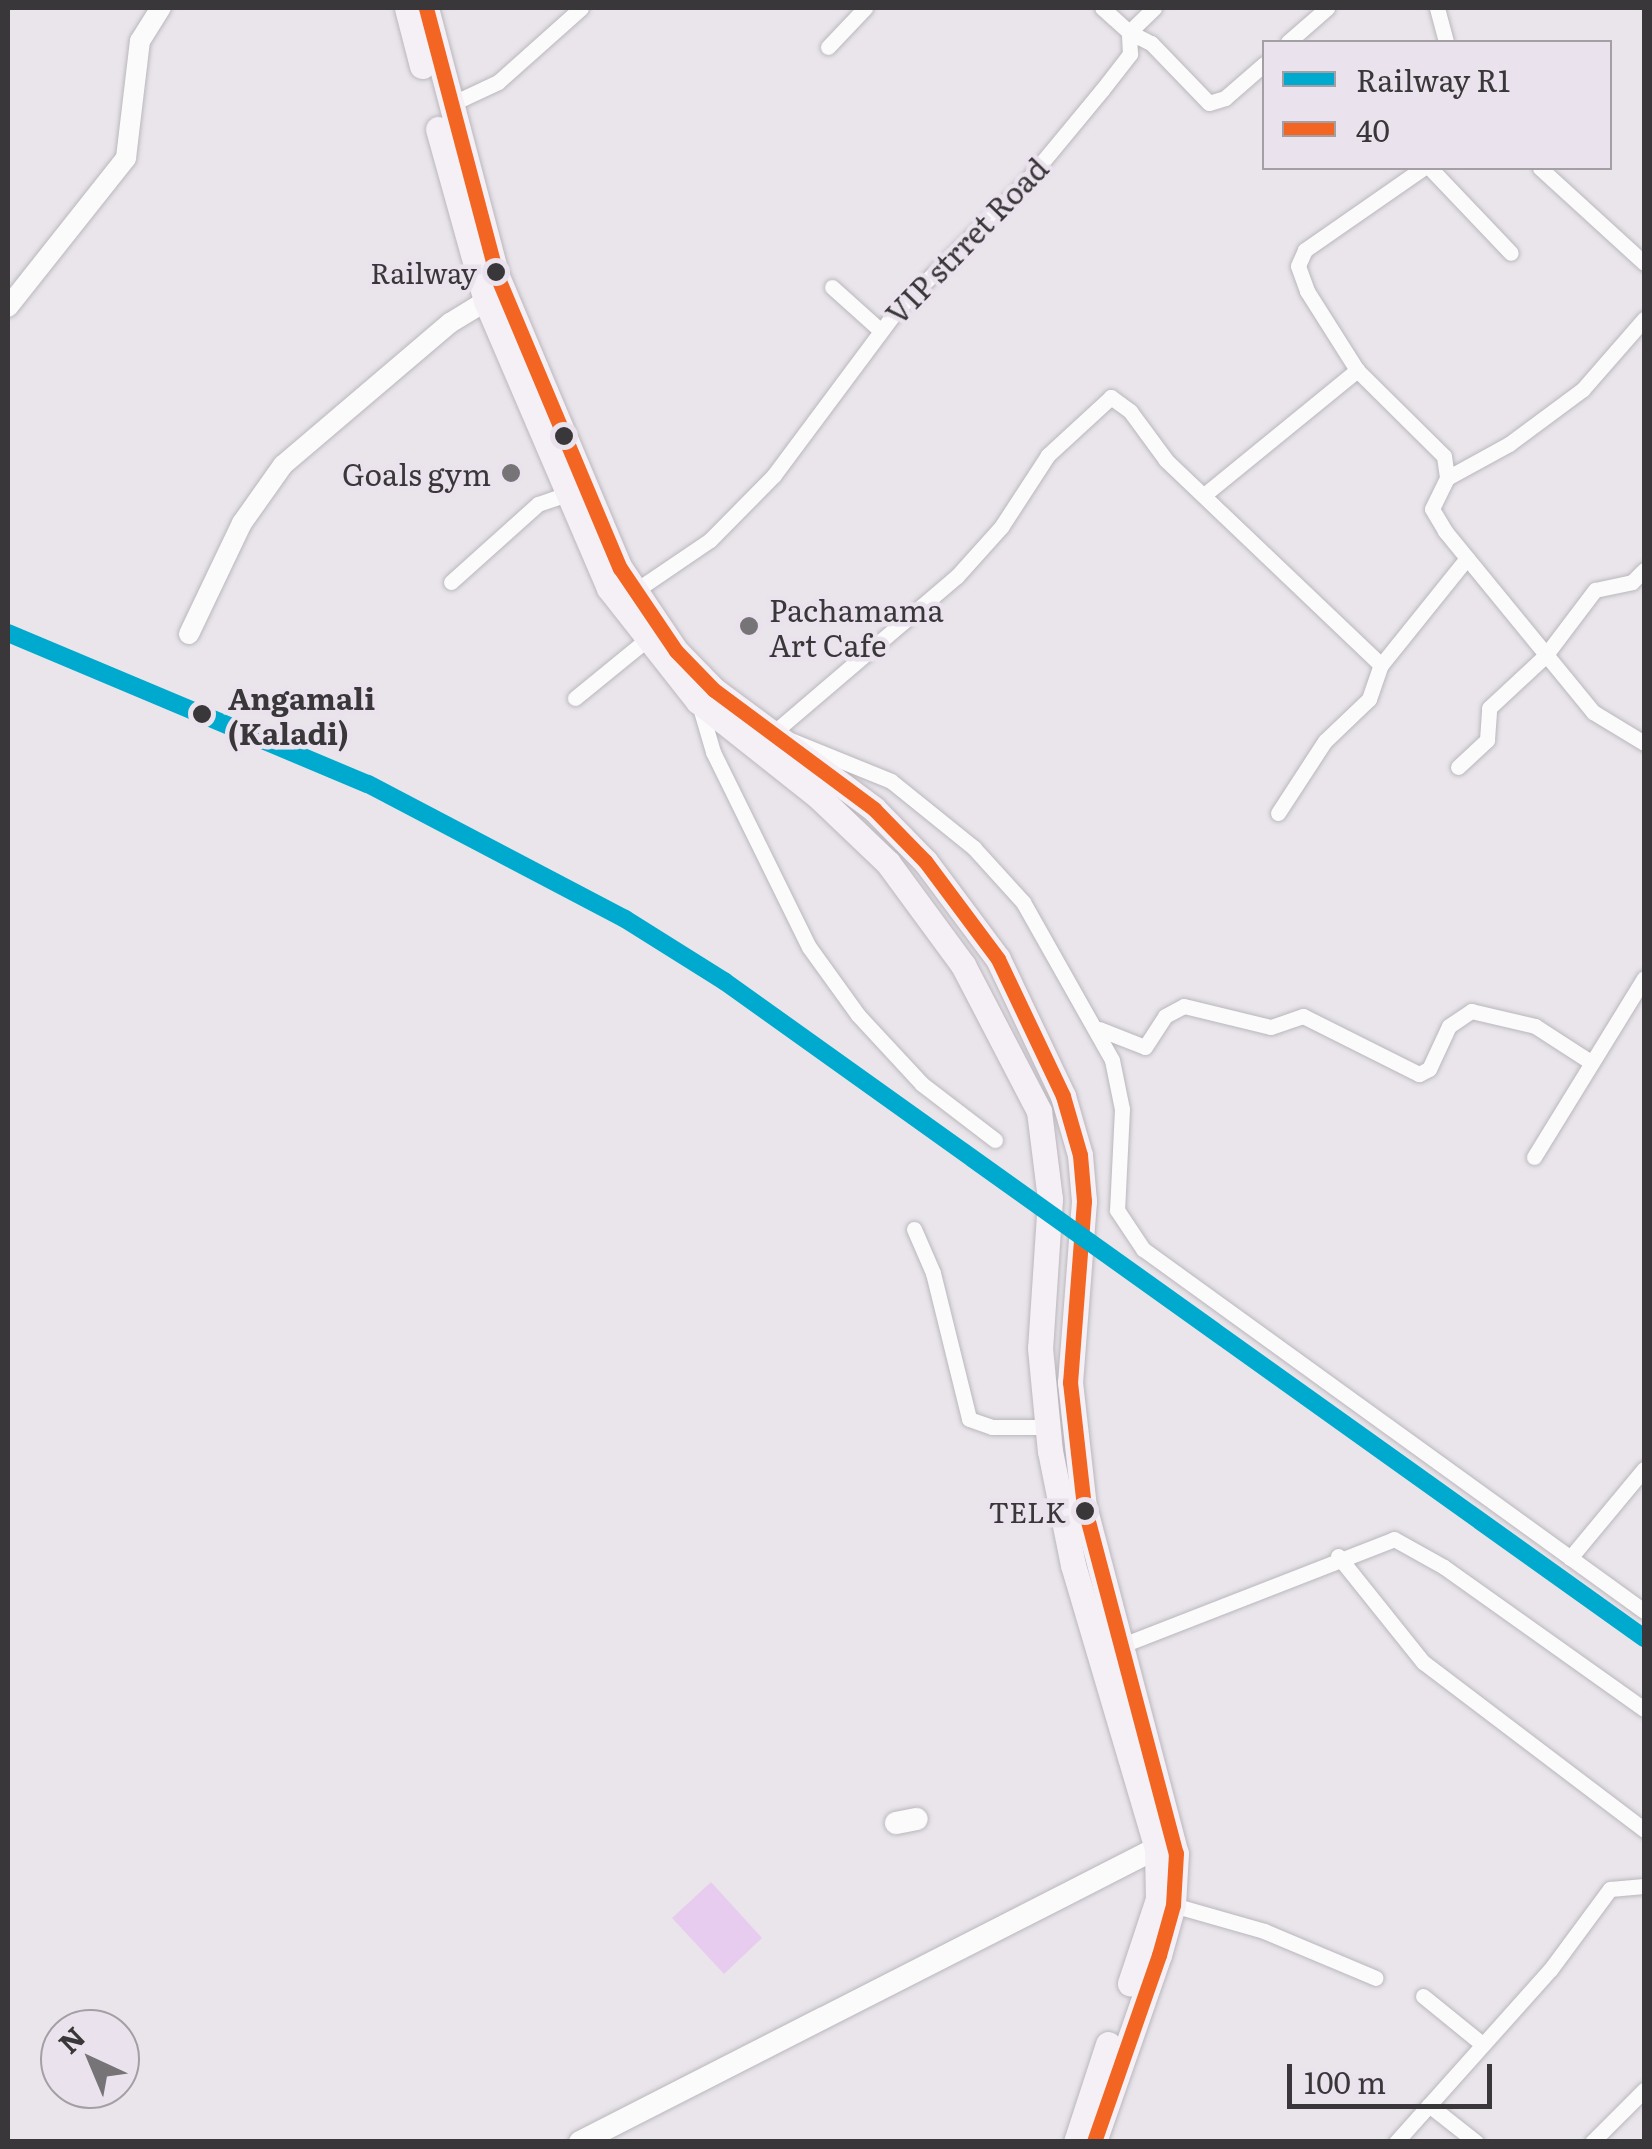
<!DOCTYPE html>
<html>
<head>
<meta charset="utf-8">
<style>
	body { margin:0 }
	#map { position:relative; width:1652px; height:2149px; overflow:hidden; background:#e9e5eb; font-family:Literata,serif }
	div>[style] { position:absolute }
	.green>* { inset:0; background:#e7ccef }
	.roads { filter:drop-shadow(0 0 2px #bab7bc) drop-shadow(0 0 2px #bab7bc) }
	.minor>* { height:15px; margin:-7.5px; padding:0 7.5px; transform-origin:7.5px; border-radius:7.5px; background:#fcfbfc }
	.tertiary>* { height:20px; margin:-10px; padding:0 10px; transform-origin:10px; border-radius:10px; background:#fcfbfc }
	.secondary>* { height:22px; margin:-11px; padding:0 11px; transform-origin:11px; border-radius:11px; background:#fcfbfc }
	.trunk>* { height:25px; margin:-12.5px; padding:0 12.5px; transform-origin:12.5px; border-radius:12.5px; background:#f5f0f6 }
	.bus-1>* { height:15px; margin:-7.5px; padding:0 7.5px; transform-origin:7.5px; border-radius:7.5px; background:#f26522 }
	.rail-1>* { height:18px; margin:-9px; padding:0 9px; transform-origin:9px; border-radius:9px; background:#00a9ce }
	.dots>* { width:28px; height:28px; translate:-50% -50%; box-sizing:border-box; border:5px solid #eae3ed; border-radius:50% }
	span { translate:-50% -50%; white-space:nowrap; text-align:center; line-height:1.15; -webkit-text-stroke:9px #eae3ed; paint-order:stroke }
	.bus-label { font-size:28px; color:#3a373a }
	.right { translate:-100% -50%; text-align:right }
	.street-label { font-size:30px; color:#3a373a }
	.poi-label { font-size:30px; color:#3a373a }
	.left { translate:0 -50%; text-align:left }
	.stop-label { font-size:30px; color:#3a373a; font-weight:700 }
	.frame { position:absolute; inset:0; border:10px solid #3a373a; pointer-events:none }
	.legend { position:absolute; left:1262px; top:40px; width:350px; height:130px; box-sizing:border-box; background:#eae3ed; border:2px solid #a49ea5; margin:0; padding:12px 18px; list-style:none; font-size:30px; color:#3a373a }
	.legend li { display:flex; align-items:center; gap:20px; height:50px }
	.legend b { width:50px; border:2px solid #a49ea5 }
	.north { position:absolute; left:40px; top:2009px; width:100px; height:100px; box-sizing:border-box; background:#eae3ed; border:2px solid #a49ea5; border-radius:50%; rotate:316deg; font-size:28px; font-weight:700; line-height:40px; text-align:center; color:#3a373a }
	.north::after { content:''; display:block; margin:auto; width:35px; height:45px; background:#777478; clip-path:polygon(50% 0,100% 100%,50% 72%,0 100%) }
	.scale { position:absolute; left:1287px; top:2064px; width:205px; height:45px; box-sizing:border-box; border:5px solid #3a373a; border-top:0; padding-left:12px; font-size:30px; line-height:35px; white-space:nowrap; color:#3a373a; -webkit-text-stroke:8px #eae3ed; paint-order:stroke }
</style>
</head>
<body>
<div id="map">
	<div class="green">
		<i style="clip-path:polygon(711px 1882px,762px 1938px,724px 1974px,672px 1918px)"></i>
	</div>
	<div class="roads">
		<div class="minor">
			<i style="left:1154px;top:8px;width:35px;rotate:136deg"></i>
			<i style="left:1129px;top:32px;width:25px;rotate:27deg"></i>
			<i style="left:1151px;top:43px;width:83px;rotate:46deg"></i>
			<i style="left:1209px;top:103px;width:17px;rotate:-17deg"></i>
			<i style="left:1225px;top:98px;width:52px;rotate:-41.1deg"></i>
			<i style="left:1437px;top:8px;width:35px;rotate:75deg"></i>
			<i style="left:1288px;top:42px;width:52px;rotate:-41.1deg"></i>
			<i style="left:828px;top:47px;width:54px;rotate:-46.5deg"></i>
			<i style="left:449px;top:105px;width:54px;rotate:-25.1deg"></i>
			<i style="left:498px;top:82px;width:111px;rotate:-41.7deg"></i>
			<i style="left:1423px;top:168px;width:144px;rotate:145.2deg"></i>
			<i style="left:1305px;top:250px;width:17px;rotate:114deg"></i>
			<i style="left:1298px;top:266px;width:27px;rotate:70deg"></i>
			<i style="left:1307px;top:291px;width:93px;rotate:57.7deg"></i>
			<i style="left:1357px;top:370px;width:122px;rotate:44.7deg"></i>
			<i style="left:1444px;top:456px;width:22px;rotate:82deg"></i>
			<i style="left:1447px;top:478px;width:34px;rotate:116deg"></i>
			<i style="left:1432px;top:509px;width:26px;rotate:59deg"></i>
			<i style="left:1445px;top:531px;width:234px;rotate:50.7deg"></i>
			<i style="left:1593px;top:712px;width:60px;rotate:31.3deg"></i>
			<i style="left:1430px;top:168px;width:117px;rotate:46.4deg"></i>
			<i style="left:1540px;top:168px;width:141px;rotate:42.4deg"></i>
			<i style="left:832px;top:287px;width:64px;rotate:41.9deg"></i>
			<i style="left:1447px;top:478px;width:71px;rotate:-28.7deg"></i>
			<i style="left:1509px;top:444px;width:92px;rotate:-36.6deg"></i>
			<i style="left:1583px;top:389px;width:93px;rotate:-48.9deg"></i>
			<i style="left:1204px;top:495px;width:198px;rotate:-39.2deg"></i>
			<i style="left:451px;top:582px;width:117px;rotate:-41.9deg"></i>
			<i style="left:538px;top:504px;width:28px;rotate:-19deg"></i>
			<i style="left:635px;top:591px;width:91px;rotate:-34.2deg"></i>
			<i style="left:710px;top:540px;width:91px;rotate:-45.4deg"></i>
			<i style="left:774px;top:475px;width:206px;rotate:-53.3deg"></i>
			<i style="left:897px;top:310px;width:180px;rotate:-44.8deg"></i>
			<i style="left:1025px;top:183px;width:121px;rotate:-50.4deg"></i>
			<i style="left:1102px;top:90px;width:46px;rotate:-52.1deg"></i>
			<i style="left:1130px;top:54px;width:22px;rotate:-93deg"></i>
			<i style="left:1129px;top:32px;width:36px;rotate:-138deg"></i>
			<i style="left:1381px;top:665px;width:297px;rotate:-136.4deg"></i>
			<i style="left:1166px;top:460px;width:61px;rotate:-126.3deg"></i>
			<i style="left:1130px;top:411px;width:24px;rotate:-144deg"></i>
			<i style="left:1111px;top:397px;width:86px;rotate:137.4deg"></i>
			<i style="left:1048px;top:455px;width:86px;rotate:123.1deg"></i>
			<i style="left:1001px;top:527px;width:66px;rotate:131.9deg"></i>
			<i style="left:957px;top:576px;width:242px;rotate:139.5deg"></i>
			<i style="left:773px;top:733px;width:127px;rotate:22.1deg"></i>
			<i style="left:891px;top:781px;width:107px;rotate:38.9deg"></i>
			<i style="left:974px;top:848px;width:73px;rotate:47.8deg"></i>
			<i style="left:1023px;top:902px;width:181px;rotate:60.6deg"></i>
			<i style="left:1112px;top:1060px;width:50px;rotate:78.5deg"></i>
			<i style="left:1122px;top:1109px;width:101px;rotate:92.8deg"></i>
			<i style="left:1117px;top:1210px;width:47px;rotate:56.3deg"></i>
			<i style="left:1143px;top:1249px;width:618px;rotate:35.85deg"></i>
			<i style="left:575px;top:698px;width:90px;rotate:-39.2deg"></i>
			<i style="left:699px;top:704px;width:50px;rotate:73.7deg"></i>
			<i style="left:713px;top:752px;width:217px;rotate:63.8deg"></i>
			<i style="left:809px;top:947px;width:84px;rotate:54.2deg"></i>
			<i style="left:858px;top:1015px;width:94px;rotate:47.2deg"></i>
			<i style="left:922px;top:1084px;width:92px;rotate:37.5deg"></i>
			<i style="left:1458px;top:767px;width:40px;rotate:-43deg"></i>
			<i style="left:1487px;top:740px;width:32px;rotate:-86deg"></i>
			<i style="left:1489px;top:708px;width:76px;rotate:-42.9deg"></i>
			<i style="left:1545px;top:656px;width:83px;rotate:-52.9deg"></i>
			<i style="left:1595px;top:590px;width:38px;rotate:-12deg"></i>
			<i style="left:1632px;top:582px;width:17px;rotate:-45deg"></i>
			<i style="left:1278px;top:813px;width:86px;rotate:-56.9deg"></i>
			<i style="left:1325px;top:741px;width:61px;rotate:-43.7deg"></i>
			<i style="left:1369px;top:699px;width:36px;rotate:-71deg"></i>
			<i style="left:1381px;top:665px;width:137px;rotate:-51.2deg"></i>
			<i style="left:1099px;top:1029px;width:49px;rotate:21.4deg"></i>
			<i style="left:1145px;top:1047px;width:37px;rotate:-57deg"></i>
			<i style="left:1165px;top:1016px;width:21px;rotate:-28deg"></i>
			<i style="left:1184px;top:1006px;width:89px;rotate:13.6deg"></i>
			<i style="left:1271px;top:1027px;width:34px;rotate:-19deg"></i>
			<i style="left:1303px;top:1016px;width:130px;rotate:26.6deg"></i>
			<i style="left:1419px;top:1074px;width:11px;rotate:-27deg"></i>
			<i style="left:1429px;top:1069px;width:47px;rotate:-65.1deg"></i>
			<i style="left:1449px;top:1026px;width:27px;rotate:-34deg"></i>
			<i style="left:1471px;top:1011px;width:66px;rotate:13.2deg"></i>
			<i style="left:1535px;top:1026px;width:64px;rotate:32.9deg"></i>
			<i style="left:1534px;top:1157px;width:210px;rotate:-58.4deg"></i>
			<i style="left:914px;top:1229px;width:48px;rotate:66.6deg"></i>
			<i style="left:933px;top:1273px;width:150px;rotate:76.1deg"></i>
			<i style="left:969px;top:1419px;width:24px;rotate:19deg"></i>
			<i style="left:992px;top:1427px;width:56px"></i>
			<i style="left:1338px;top:1556px;width:136px;rotate:51.3deg"></i>
			<i style="left:1423px;top:1662px;width:278px;rotate:37.2deg"></i>
			<i style="left:1570px;top:1558px;width:116px;rotate:-50.3deg"></i>
			<i style="left:1120px;top:1646px;width:294px;rotate:-21.3deg"></i>
			<i style="left:1394px;top:1539px;width:57px;rotate:29.2deg"></i>
			<i style="left:1444px;top:1567px;width:245px;rotate:35.4deg"></i>
			<i style="left:1173px;top:1905px;width:95px;rotate:15.9deg"></i>
			<i style="left:1264px;top:1931px;width:121px;rotate:22.8deg"></i>
			<i style="left:1423px;top:1996px;width:76px;rotate:39.1deg"></i>
			<i style="left:1429px;top:2105px;width:60px;rotate:38.2deg"></i>
			<i style="left:1396px;top:2142px;width:231px;rotate:-48.2deg"></i>
			<i style="left:1550px;top:1970px;width:101px;rotate:-53.5deg"></i>
			<i style="left:1610px;top:1889px;width:34px;rotate:-5deg"></i>
			<i style="left:1592px;top:2142px;width:74px;rotate:-45deg"></i>
		</div>
		<div class="tertiary">
			<i style="left:8px;top:307px;width:190px;rotate:-51.6deg"></i>
			<i style="left:126px;top:158px;width:118px;rotate:-83.2deg"></i>
			<i style="left:140px;top:41px;width:39px;rotate:-58deg"></i>
			<i style="left:189px;top:634px;width:123px;rotate:-64.5deg"></i>
			<i style="left:242px;top:523px;width:71px;rotate:-54.7deg"></i>
			<i style="left:283px;top:465px;width:219px;rotate:-40.4deg"></i>
			<i style="left:450px;top:323px;width:42px;rotate:-31.4deg"></i>
		</div>
		<div class="secondary">
			<i style="left:896px;top:1823px;width:21px;rotate:-11deg"></i>
			<i style="left:580px;top:2142px;width:648px;rotate:-27deg"></i>
			<i style="left:1157px;top:1848px;width:16px;rotate:14deg"></i>
		</div>
		<div class="trunk">
			<i style="left:407px;top:8px;width:60px;rotate:75.5deg"></i>
			<i style="left:426px;top:8px;width:277px;rotate:75.2deg"></i>
			<i style="left:497px;top:276px;width:317px;rotate:67.2deg"></i>
			<i style="left:620px;top:568px;width:100px;rotate:56deg"></i>
			<i style="left:676px;top:651px;width:54px;rotate:45.7deg"></i>
			<i style="left:714px;top:690px;width:199px;rotate:36.6deg"></i>
			<i style="left:874px;top:809px;width:73px;rotate:45.6deg"></i>
			<i style="left:925px;top:861px;width:122px;rotate:53.3deg"></i>
			<i style="left:998px;top:959px;width:152px;rotate:64.6deg"></i>
			<i style="left:1063px;top:1096px;width:61px;rotate:73.9deg"></i>
			<i style="left:1080px;top:1155px;width:46px;rotate:85deg"></i>
			<i style="left:1084px;top:1201px;width:182px;rotate:94.4deg"></i>
			<i style="left:1070px;top:1382px;width:125px;rotate:83.6deg"></i>
			<i style="left:1084px;top:1506px;width:359px;rotate:75.2deg"></i>
			<i style="left:1176px;top:1853px;width:52px;rotate:93.3deg"></i>
			<i style="left:1173px;top:1905px;width:52px;rotate:105.6deg"></i>
			<i style="left:1159px;top:1955px;width:198px;rotate:109.2deg"></i>
			<i style="left:438px;top:129px;width:179px;rotate:74.4deg"></i>
			<i style="left:486px;top:301px;width:312px;rotate:66.8deg"></i>
			<i style="left:609px;top:588px;width:144px;rotate:51.8deg"></i>
			<i style="left:698px;top:701px;width:154px;rotate:38.4deg"></i>
			<i style="left:819px;top:797px;width:95px;rotate:43.7deg"></i>
			<i style="left:888px;top:863px;width:127px;rotate:53.7deg"></i>
			<i style="left:963px;top:965px;width:165px;rotate:62.5deg"></i>
			<i style="left:1039px;top:1111px;width:89px;rotate:82.9deg"></i>
			<i style="left:1050px;top:1199px;width:149px;rotate:93.8deg"></i>
			<i style="left:1040px;top:1348px;width:103px;rotate:84.5deg"></i>
			<i style="left:1050px;top:1451px;width:116px;rotate:78.6deg"></i>
			<i style="left:1073px;top:1565px;width:295px;rotate:73.5deg"></i>
			<i style="left:1157px;top:1848px;width:51px;rotate:88.9deg"></i>
			<i style="left:1158px;top:1899px;width:89px;rotate:108.4deg"></i>
			<i style="left:1076px;top:2142px;width:103px;rotate:-71.9deg"></i>
		</div>
	</div>
	<div class="bus-1">
		<i style="left:426px;top:8px;width:277px;rotate:75.2deg"></i>
		<i style="left:497px;top:276px;width:317px;rotate:67.2deg"></i>
		<i style="left:620px;top:568px;width:100px;rotate:56deg"></i>
		<i style="left:676px;top:651px;width:54px;rotate:45.7deg"></i>
		<i style="left:714px;top:690px;width:199px;rotate:36.6deg"></i>
		<i style="left:874px;top:809px;width:73px;rotate:45.6deg"></i>
		<i style="left:925px;top:861px;width:122px;rotate:53.3deg"></i>
		<i style="left:998px;top:959px;width:152px;rotate:64.6deg"></i>
		<i style="left:1063px;top:1096px;width:61px;rotate:73.9deg"></i>
		<i style="left:1080px;top:1155px;width:46px;rotate:85deg"></i>
		<i style="left:1084px;top:1201px;width:182px;rotate:94.4deg"></i>
		<i style="left:1070px;top:1382px;width:125px;rotate:83.6deg"></i>
		<i style="left:1084px;top:1506px;width:359px;rotate:75.2deg"></i>
		<i style="left:1176px;top:1853px;width:52px;rotate:93.3deg"></i>
		<i style="left:1173px;top:1905px;width:52px;rotate:105.6deg"></i>
		<i style="left:1159px;top:1955px;width:198px;rotate:109.2deg"></i>
	</div>
	<div class="rail-1">
		<i style="left:8px;top:633px;width:390px;rotate:22.8deg"></i>
		<i style="left:368px;top:784px;width:290px;rotate:27.7deg"></i>
		<i style="left:625px;top:919px;width:117px;rotate:32.1deg"></i>
		<i style="left:724px;top:981px;width:1131px;rotate:35.53deg"></i>
	</div>
	<div class="dots">
		<i style="left:496px;top:272px;background:#3a373a"></i>
		<i style="left:564px;top:436px;background:#3a373a"></i>
		<i style="left:511px;top:473px;background:#777478"></i>
		<i style="left:749px;top:626px;background:#777478"></i>
		<i style="left:202px;top:714px;background:#3a373a"></i>
		<i style="left:1085px;top:1511px;background:#3a373a"></i>
	</div>
	<div class="bus-label">
		<span class="right" style="left:477px;top:272px">Railway</span>
		<span class="right" style="left:1066px;top:1511px">TELK</span>
	</div>
	<div class="street-label">
		<span style="left:966px;top:240px;rotate:-46deg">VIP strret Road</span>
	</div>
	<div class="poi-label">
		<span class="right" style="left:491px;top:473px">Goals gym</span>
		<span class="left" style="left:769px;top:626px">Pachamama<br>Art Cafe</span>
	</div>
	<div class="stop-label">
		<span class="left" style="left:228px;top:714px">Angamali<br>(Kaladi)</span>
	</div>
	<div class="frame"></div>
	<ul class="legend">
	<li><b style="height:12px;background:#00a9ce"></b>Railway R1</li>
	<li><b style="height:12px;background:#f26522"></b>40</li>
	</ul>
	<div class="north">N</div>
	<div class="scale">100 m</div>
</div>
</body>
</html>
